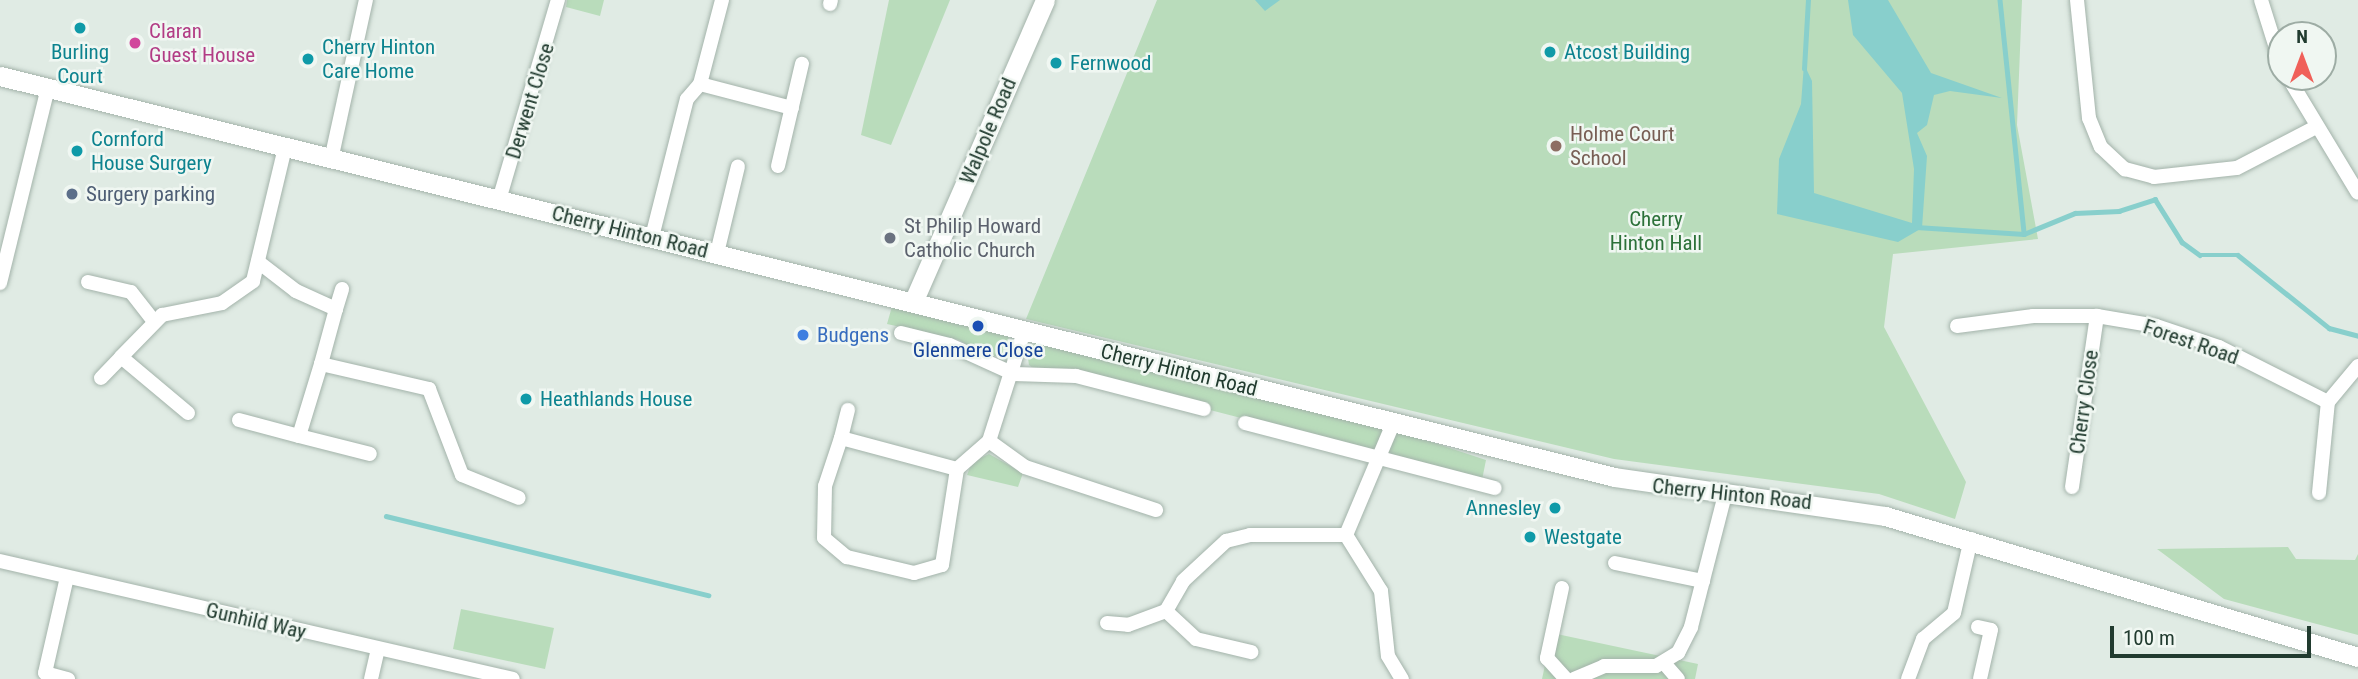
<!DOCTYPE html>
<html>
<head>
<meta charset="utf-8">
<style>
	body { margin:0 }
	#map { position:relative; width:2358px; height:679px; overflow:hidden; background:#e0ebe4; font-family:"Roboto Condensed",sans-serif }
	div>[style] { position:absolute }
	.green>* { inset:0; background:#b9dcbb }
	.water>* { inset:0; background:#88cfcc }
	.stream>* { height:4.5px; margin:-2.25px; padding:0 2.25px; transform-origin:2.25px; border-radius:2.25px; background:#88cfcc }
	.roads { filter:drop-shadow(0 0 2px #a3b3aa) drop-shadow(0 0 2px #a3b3aa) }
	.street>* { height:14px; margin:-7px; padding:0 7px; transform-origin:7px; border-radius:7px; background:#fff }
	.secondary>* { height:19px; margin:-9.5px; padding:0 9.5px; transform-origin:9.5px; border-radius:9.5px; background:#fff }
	.dots>* { width:19px; height:19px; translate:-50% -50%; box-sizing:border-box; border:4px solid #f0f7f2; border-radius:50% }
	span { translate:-50% -50%; white-space:nowrap; text-align:center; line-height:1.15; -webkit-text-stroke:5px #f0f7f2; paint-order:stroke }
	.hotel-label { font-size:21px; color:#b23c85 }
	.left { translate:0 -50%; text-align:left }
	.culture-label { font-size:21px; color:#0d838f }
	.right { translate:-100% -50%; text-align:right }
	.street-label { font-size:21px; color:#213b2f }
	.education-label { font-size:21px; color:#785e54 }
	.service-label { font-size:21px; color:#4e5e75 }
	.park-label { font-size:21px; color:#2c7139 }
	.worship-label { font-size:21px; color:#5b616d }
	.shop-label { font-size:21px; color:#366cbe }
	.transit-label { font-size:21px; color:#164399 }
	.north { position:absolute; left:2267px; top:21px; width:70px; height:70px; box-sizing:border-box; background:#f0f7f2; border:2px solid #9daca4; border-radius:50%; rotate:0deg; font-size:19px; font-weight:700; line-height:28px; text-align:center; color:#213b2f }
	.north::after { content:''; display:block; margin:auto; width:24px; height:32px; background:#f06059; clip-path:polygon(50% 0,100% 100%,50% 72%,0 100%) }
	.scale { position:absolute; left:2110px; top:626px; width:201px; height:32px; box-sizing:border-box; border:4px solid #213b2f; border-top:0; padding-left:9px; font-size:21px; line-height:24px; white-space:nowrap; color:#213b2f; -webkit-text-stroke:5px #f0f7f2; paint-order:stroke }
</style>
</head>
<body>
<div id="map">
	<div class="green">
		<i style="clip-path:polygon(567px 0,604px 0,600px 16px,566px 7px)"></i>
		<i style="clip-path:polygon(889px 0,950px 0,891px 145px,861px 135px)"></i>
		<i style="clip-path:polygon(1157px 0,2022px 0,2017px 125px,2038px 239px,1893px 254px,1884px 327px,1966px 482px,1955px 519px,1879px 494px,1614px 459px,1026px 319px)"></i>
		<i style="clip-path:polygon(893px 303px,1010px 333px,1005px 353px,989px 358px,959px 340px,887px 324px)"></i>
		<i style="clip-path:polygon(1036px 342px,1380px 425px,1486px 460px,1482px 480px,1059px 371px,1040px 373px,1029px 365px,1027px 352px)"></i>
		<i style="clip-path:polygon(989px 454px,1023px 473px,1018px 487px,967px 475px,972px 462px)"></i>
		<i style="clip-path:polygon(2288px 547px,2296px 559px,2355px 560px,2358px 554px,2358px 635px,2224px 599px,2157px 549px)"></i>
		<i style="clip-path:polygon(461px 609px,554px 628px,545px 669px,453px 649px)"></i>
		<i style="clip-path:polygon(1552px 633px,1698px 664px,1695px 679px,1542px 679px)"></i>
	</div>
	<div class="water">
		<i style="clip-path:polygon(1255px 0,1280px 0,1265px 11px)"></i>
		<i style="clip-path:polygon(1848px 0,1888px 0,1931px 73px,2002px 98px,1950px 91px,1934px 95px,1927px 125px,1917px 133px,1927px 156px,1922px 228px,1898px 242px,1777px 214px,1779px 159px,1801px 104px,1804px 64px,1812px 81px,1814px 193px,1912px 223px,1914px 169px,1902px 93px,1853px 35px)"></i>
	</div>
	<div class="stream">
		<i style="left:2000px;top:0;width:235px;rotate:84.1deg"></i>
		<i style="left:1804px;top:69px;width:69px;rotate:-86.7deg"></i>
		<i style="left:1916px;top:227px;width:108px;rotate:3.7deg"></i>
		<i style="left:2024px;top:234px;width:55px;rotate:-22.4deg"></i>
		<i style="left:2075px;top:213px;width:44px;rotate:-2.6deg"></i>
		<i style="left:2119px;top:211px;width:38px;rotate:-18deg"></i>
		<i style="left:2155px;top:199px;width:51px;rotate:57.9deg"></i>
		<i style="left:2182px;top:242px;width:22px;rotate:36deg"></i>
		<i style="left:2200px;top:255px;width:38px"></i>
		<i style="left:2238px;top:255px;width:117px;rotate:38.7deg"></i>
		<i style="left:2329px;top:328px;width:30px;rotate:15deg"></i>
		<i style="left:386px;top:516px;width:332px;rotate:13.8deg"></i>
	</div>
	<div class="roads">
		<div class="street">
			<i style="left:2077px;top:0;width:119px;rotate:84.2deg"></i>
			<i style="left:2089px;top:118px;width:31px;rotate:68deg"></i>
			<i style="left:2101px;top:147px;width:33px;rotate:43deg"></i>
			<i style="left:2125px;top:169px;width:30px;rotate:15deg"></i>
			<i style="left:2154px;top:177px;width:83px;rotate:-6.2deg"></i>
			<i style="left:2237px;top:168px;width:89px;rotate:-27.4deg"></i>
			<i style="left:2261px;top:0;width:67px;rotate:72.6deg"></i>
			<i style="left:830px;top:4px;width:4px;rotate:-76deg"></i>
			<i style="left:2288px;top:77px;width:135px;rotate:58.9deg"></i>
			<i style="left:700px;top:84px;width:95px;rotate:14.6deg"></i>
			<i style="left:331px;top:160px;width:164px;rotate:-77.7deg"></i>
			<i style="left:778px;top:166px;width:105px;rotate:-76.8deg"></i>
			<i style="left:499px;top:200px;width:209px;rotate:-73.6deg"></i>
			<i style="left:652px;top:237px;width:142px;rotate:-75.8deg"></i>
			<i style="left:687px;top:99px;width:20px;rotate:-49deg"></i>
			<i style="left:700px;top:84px;width:87px;rotate:-75.3deg"></i>
			<i style="left:717px;top:253px;width:89px;rotate:-76.4deg"></i>
			<i style="left:261px;top:264px;width:44px;rotate:37.6deg"></i>
			<i style="left:296px;top:291px;width:44px;rotate:24.2deg"></i>
			<i style="left:336px;top:309px;width:57px;rotate:105.3deg"></i>
			<i style="left:321px;top:364px;width:111px;rotate:13deg"></i>
			<i style="left:429px;top:389px;width:92px;rotate:69deg"></i>
			<i style="left:462px;top:475px;width:61px;rotate:22deg"></i>
			<i style="left:88px;top:282px;width:44px;rotate:13.1deg"></i>
			<i style="left:131px;top:292px;width:37px;rotate:52deg"></i>
			<i style="left:0;top:283px;width:201px;rotate:-76.2deg"></i>
			<i style="left:336px;top:309px;width:21px;rotate:-73deg"></i>
			<i style="left:1957px;top:326px;width:77px;rotate:-7.5deg"></i>
			<i style="left:2033px;top:316px;width:64px"></i>
			<i style="left:2097px;top:316px;width:60px;rotate:9.6deg"></i>
			<i style="left:2156px;top:326px;width:66px;rotate:18.4deg"></i>
			<i style="left:2219px;top:347px;width:122px;rotate:26.8deg"></i>
			<i style="left:2328px;top:402px;width:47px;rotate:-50.2deg"></i>
			<i style="left:901px;top:333px;width:50px;rotate:13.8deg"></i>
			<i style="left:950px;top:345px;width:70px;rotate:24.4deg"></i>
			<i style="left:1014px;top:374px;width:62px;rotate:1.8deg"></i>
			<i style="left:1076px;top:376px;width:132px;rotate:14.5deg"></i>
			<i style="left:321px;top:364px;width:75px;rotate:107deg"></i>
			<i style="left:299px;top:436px;width:73px;rotate:14.2deg"></i>
			<i style="left:101px;top:378px;width:29px;rotate:-46deg"></i>
			<i style="left:188px;top:413px;width:87px;rotate:-140.1deg"></i>
			<i style="left:121px;top:357px;width:59px;rotate:-45.7deg"></i>
			<i style="left:162px;top:315px;width:61px;rotate:-11.3deg"></i>
			<i style="left:222px;top:303px;width:38px;rotate:-35deg"></i>
			<i style="left:253px;top:281px;width:137px;rotate:-76.5deg"></i>
			<i style="left:239px;top:420px;width:62px;rotate:14.9deg"></i>
			<i style="left:1245px;top:423px;width:258px;rotate:14.6deg"></i>
			<i style="left:841px;top:438px;width:29px;rotate:-76deg"></i>
			<i style="left:989px;top:441px;width:44px;rotate:35.8deg"></i>
			<i style="left:1025px;top:467px;width:138px;rotate:18.2deg"></i>
			<i style="left:957px;top:469px;width:120px;rotate:-165deg"></i>
			<i style="left:841px;top:438px;width:51px;rotate:108.4deg"></i>
			<i style="left:825px;top:486px;width:52px;rotate:91.1deg"></i>
			<i style="left:824px;top:538px;width:30px;rotate:40deg"></i>
			<i style="left:847px;top:557px;width:69px;rotate:13.4deg"></i>
			<i style="left:914px;top:573px;width:29px;rotate:-16deg"></i>
			<i style="left:942px;top:565px;width:97px;rotate:-81.1deg"></i>
			<i style="left:957px;top:469px;width:43px;rotate:-41.2deg"></i>
			<i style="left:989px;top:441px;width:115px;rotate:-72.3deg"></i>
			<i style="left:2072px;top:487px;width:173px;rotate:-81.7deg"></i>
			<i style="left:2319px;top:493px;width:91px;rotate:-84.4deg"></i>
			<i style="left:1346px;top:535px;width:66px;rotate:58deg"></i>
			<i style="left:1381px;top:591px;width:65px;rotate:83.9deg"></i>
			<i style="left:1388px;top:656px;width:27px;rotate:59deg"></i>
			<i style="left:0;top:561px;width:526px;rotate:12.95deg"></i>
			<i style="left:1615px;top:563px;width:90px;rotate:11.6deg"></i>
			<i style="left:67px;top:577px;width:98px;rotate:102.9deg"></i>
			<i style="left:45px;top:673px;width:24px;rotate:15deg"></i>
			<i style="left:1562px;top:588px;width:72px;rotate:102.1deg"></i>
			<i style="left:1547px;top:658px;width:28px;rotate:48deg"></i>
			<i style="left:1166px;top:611px;width:41px;rotate:43deg"></i>
			<i style="left:1196px;top:639px;width:57px;rotate:13.3deg"></i>
			<i style="left:1107px;top:623px;width:21px;rotate:5deg"></i>
			<i style="left:1128px;top:625px;width:40px;rotate:-20.2deg"></i>
			<i style="left:1166px;top:611px;width:34px;rotate:-60deg"></i>
			<i style="left:1183px;top:581px;width:59px;rotate:-42.9deg"></i>
			<i style="left:1226px;top:541px;width:25px;rotate:-14deg"></i>
			<i style="left:1250px;top:535px;width:96px"></i>
			<i style="left:1346px;top:535px;width:121px;rotate:-67.1deg"></i>
			<i style="left:1978px;top:627px;width:13px;rotate:13deg"></i>
			<i style="left:1991px;top:630px;width:50px;rotate:102.7deg"></i>
			<i style="left:1664px;top:663px;width:21px;rotate:49deg"></i>
			<i style="left:371px;top:679px;width:31px;rotate:-77deg"></i>
			<i style="left:1574px;top:679px;width:33px;rotate:-23deg"></i>
			<i style="left:1604px;top:666px;width:52px"></i>
			<i style="left:1656px;top:666px;width:26px;rotate:-31deg"></i>
			<i style="left:1678px;top:653px;width:29px;rotate:-63deg"></i>
			<i style="left:1691px;top:627px;width:136px;rotate:-75.6deg"></i>
			<i style="left:1908px;top:679px;width:43px;rotate:-69.4deg"></i>
			<i style="left:1923px;top:639px;width:40px;rotate:-40deg"></i>
			<i style="left:1954px;top:613px;width:76px;rotate:-77.1deg"></i>
		</div>
		<div class="secondary">
			<i style="left:0;top:76px;width:1663px;rotate:13.95deg"></i>
			<i style="left:1614px;top:477px;width:274px;rotate:8.2deg"></i>
			<i style="left:1885px;top:516px;width:494px;rotate:16.6deg"></i>
			<i style="left:914px;top:300px;width:327px;rotate:-66.4deg"></i>
		</div>
	</div>
	<div class="dots">
		<i style="left:80px;top:28px;background:#0f9aa8"></i>
		<i style="left:135px;top:43px;background:#d1479c"></i>
		<i style="left:1550px;top:52px;background:#0f9aa8"></i>
		<i style="left:308px;top:59px;background:#0f9aa8"></i>
		<i style="left:1056px;top:63px;background:#0f9aa8"></i>
		<i style="left:1556px;top:146px;background:#8d6e63"></i>
		<i style="left:77px;top:151px;background:#0f9aa8"></i>
		<i style="left:72px;top:194px;background:#5c6f8a"></i>
		<i style="left:890px;top:238px;background:#6b7280"></i>
		<i style="left:978px;top:326px;background:#1a4fb4"></i>
		<i style="left:803px;top:335px;background:#3f7fe0"></i>
		<i style="left:526px;top:399px;background:#0f9aa8"></i>
		<i style="left:1555px;top:508px;background:#0f9aa8"></i>
		<i style="left:1530px;top:537px;background:#0f9aa8"></i>
	</div>
	<div class="hotel-label">
		<span class="left" style="left:149px;top:43px">Claran<br>Guest House</span>
	</div>
	<div class="culture-label">
		<span class="left" style="left:322px;top:59px">Cherry Hinton<br>Care Home</span>
		<span style="left:80px;top:64px">Burling<br>Court</span>
		<span class="left" style="left:1564px;top:52px">Atcost Building</span>
		<span class="left" style="left:1070px;top:63px">Fernwood</span>
		<span class="left" style="left:91px;top:151px">Cornford<br>House Surgery</span>
		<span class="left" style="left:540px;top:399px">Heathlands House</span>
		<span class="right" style="left:1541px;top:508px">Annesley</span>
		<span class="left" style="left:1544px;top:537px">Westgate</span>
	</div>
	<div class="street-label">
		<span style="left:530px;top:101px;rotate:-73deg">Derwent Close</span>
		<span style="left:988px;top:131px;rotate:-67deg">Walpole Road</span>
		<span style="left:630px;top:232px;rotate:14deg">Cherry Hinton Road</span>
		<span style="left:2191px;top:342px;rotate:19deg">Forest Road</span>
		<span style="left:1179px;top:370px;rotate:14deg">Cherry Hinton Road</span>
		<span style="left:2084px;top:402px;rotate:-82deg">Cherry Close</span>
		<span style="left:1732px;top:494px;rotate:6deg">Cherry Hinton Road</span>
		<span style="left:256px;top:621px;rotate:13deg">Gunhild Way</span>
	</div>
	<div class="education-label">
		<span class="left" style="left:1570px;top:146px">Holme Court<br>School</span>
	</div>
	<div class="service-label">
		<span class="left" style="left:86px;top:194px">Surgery parking</span>
	</div>
	<div class="park-label">
		<span style="left:1656px;top:231px">Cherry<br>Hinton Hall</span>
	</div>
	<div class="worship-label">
		<span class="left" style="left:904px;top:238px">St Philip Howard<br>Catholic Church</span>
	</div>
	<div class="shop-label">
		<span class="left" style="left:817px;top:335px">Budgens</span>
	</div>
	<div class="transit-label">
		<span style="left:978px;top:350px">Glenmere Close</span>
	</div>
	<div class="north">N</div>
	<div class="scale">100 m</div>
</div>
</body>
</html>
